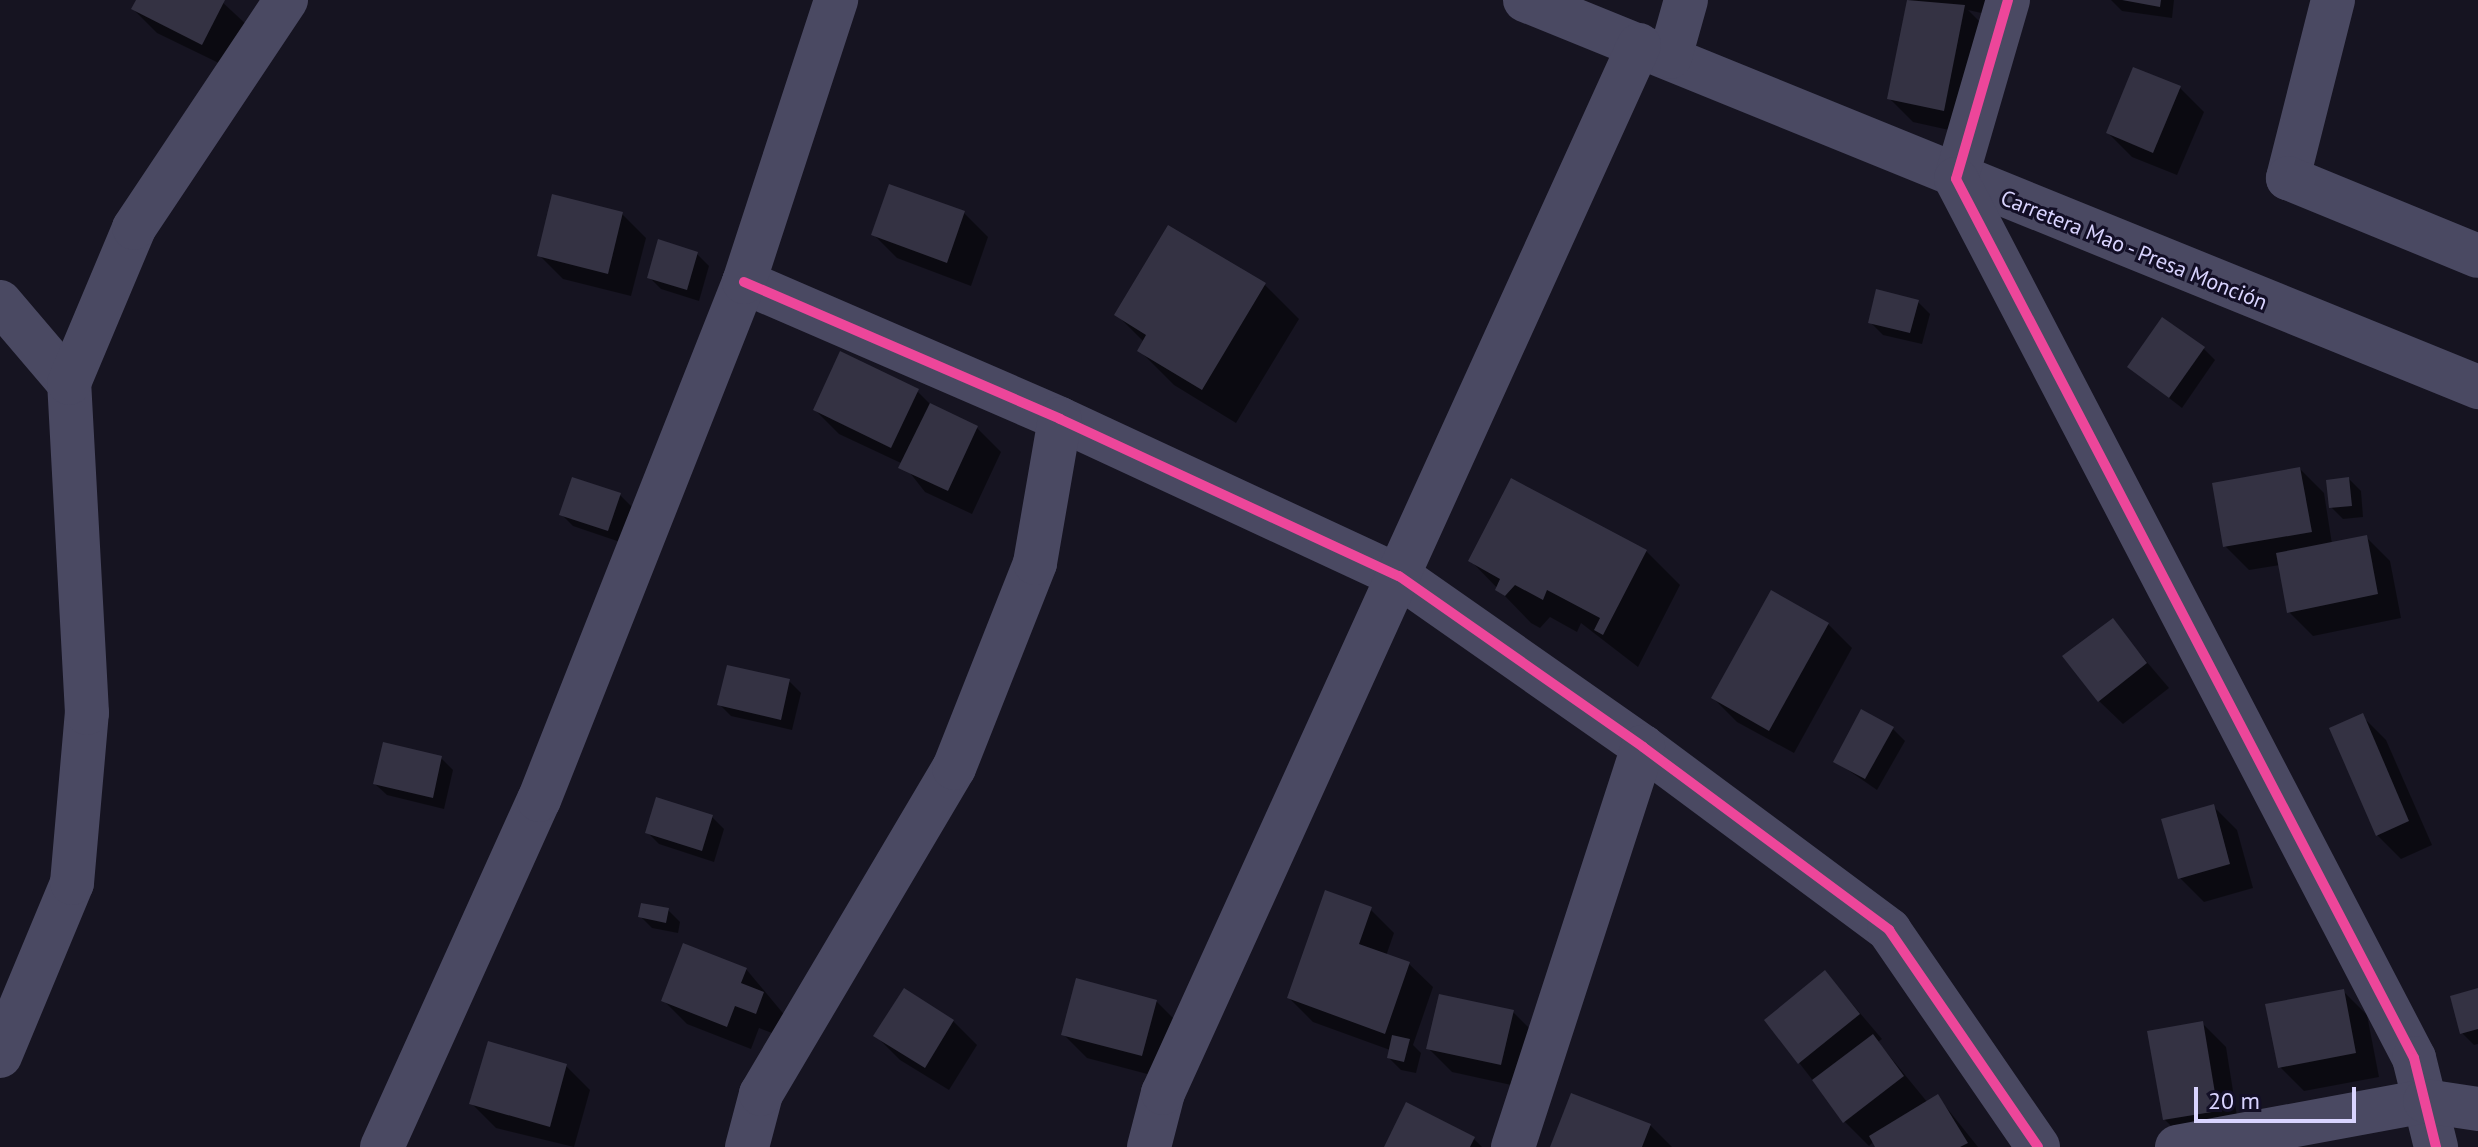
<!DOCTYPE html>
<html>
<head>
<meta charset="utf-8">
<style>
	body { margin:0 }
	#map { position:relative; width:2478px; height:1147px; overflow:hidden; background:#161421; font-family:"PT Sans",sans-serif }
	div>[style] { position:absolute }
	.shadow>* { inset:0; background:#0007 }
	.building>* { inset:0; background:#343243 }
	.minor>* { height:44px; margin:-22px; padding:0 22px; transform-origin:22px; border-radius:22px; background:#4a4962 }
	.cycleway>* { height:10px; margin:-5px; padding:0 5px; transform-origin:5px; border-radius:5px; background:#ed469a }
	span { translate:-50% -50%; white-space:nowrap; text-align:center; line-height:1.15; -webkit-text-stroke:6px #130f26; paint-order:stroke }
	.street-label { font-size:22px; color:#d9d4ff }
	.scale { position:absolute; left:2194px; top:1087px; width:162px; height:36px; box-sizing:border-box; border:4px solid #d9d4ff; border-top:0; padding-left:10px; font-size:24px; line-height:28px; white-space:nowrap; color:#d9d4ff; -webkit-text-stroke:6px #130f26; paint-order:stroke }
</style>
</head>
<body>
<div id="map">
	<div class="shadow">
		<i style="clip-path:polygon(138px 0,220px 0,248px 26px,227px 67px,157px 33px,133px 9px)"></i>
		<i style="clip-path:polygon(1909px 0,2012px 0,2008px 19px,1968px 10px,1988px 30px,1967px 134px,1913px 122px,1889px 98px)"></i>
		<i style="clip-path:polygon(2111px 0,2174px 0,2172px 18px,2122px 11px)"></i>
		<i style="clip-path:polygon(2180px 88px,2204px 112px,2177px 175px,2132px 157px,2108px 133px)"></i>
		<i style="clip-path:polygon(890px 187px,964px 213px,988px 237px,971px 286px,897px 258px,873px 234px)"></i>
		<i style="clip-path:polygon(622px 214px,646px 238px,631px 296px,563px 279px,539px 255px)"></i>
		<i style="clip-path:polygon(697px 254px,709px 266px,699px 301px,661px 289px,649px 277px)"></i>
		<i style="clip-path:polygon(1265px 285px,1299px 319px,1236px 423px,1174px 385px,1140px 351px,1145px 343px,1116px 314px)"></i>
		<i style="clip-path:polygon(1918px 302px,1930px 314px,1922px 344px,1883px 335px,1871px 323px)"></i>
		<i style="clip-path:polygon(2203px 348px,2215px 360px,2182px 408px,2129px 367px)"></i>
		<i style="clip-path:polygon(917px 391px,934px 408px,977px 428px,1001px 452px,972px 514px,925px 492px,903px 464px,839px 434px,815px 410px)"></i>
		<i style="clip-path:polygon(2300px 469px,2324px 493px,2332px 544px,2366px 537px,2390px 561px,2401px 618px,2313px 636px,2289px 612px,2280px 565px,2249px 570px,2225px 546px)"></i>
		<i style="clip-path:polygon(2349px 479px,2361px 491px,2363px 517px,2343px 519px,2331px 507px)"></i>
		<i style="clip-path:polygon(620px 495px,632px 507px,620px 542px,573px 526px,561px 514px)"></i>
		<i style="clip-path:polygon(1646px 551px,1680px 585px,1638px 667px,1581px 623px,1577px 632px,1550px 617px,1540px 628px,1531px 623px,1470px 560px)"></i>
		<i style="clip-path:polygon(2112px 621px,2169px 688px,2123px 724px,2099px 701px)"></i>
		<i style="clip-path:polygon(1828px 624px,1852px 648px,1794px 753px,1737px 722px,1713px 698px)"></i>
		<i style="clip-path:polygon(789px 681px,801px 693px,792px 730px,731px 716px,719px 704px)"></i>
		<i style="clip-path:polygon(2362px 716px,2386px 740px,2432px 845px,2401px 859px,2377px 835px)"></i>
		<i style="clip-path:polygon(1893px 729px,1905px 741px,1877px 790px,1835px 761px)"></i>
		<i style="clip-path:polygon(441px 758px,453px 770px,444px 809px,387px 795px,375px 784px)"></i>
		<i style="clip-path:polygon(2213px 806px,2237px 830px,2253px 888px,2204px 902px,2180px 878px)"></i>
		<i style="clip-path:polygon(712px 817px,724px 829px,714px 862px,659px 844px,647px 832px)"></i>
		<i style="clip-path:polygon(1370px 909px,1394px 933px,1386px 956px,1409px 964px,1433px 987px,1413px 1045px,1421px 1053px,1416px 1073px,1401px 1070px,1389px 1058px,1390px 1050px,1313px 1022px,1289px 998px)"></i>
		<i style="clip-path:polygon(668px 910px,680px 922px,678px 933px,652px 928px,640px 916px)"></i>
		<i style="clip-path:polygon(746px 969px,787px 1018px,780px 1036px,759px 1028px,751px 1049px,687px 1024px,663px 1000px)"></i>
		<i style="clip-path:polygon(1825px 972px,1882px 1039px,1878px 1042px,1928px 1103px,1938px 1097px,1978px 1147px,1878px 1147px,1874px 1141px,1869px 1146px,1845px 1122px,1766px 1020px)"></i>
		<i style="clip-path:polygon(2478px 990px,2478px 1044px,2474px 1045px,2462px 1033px)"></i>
		<i style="clip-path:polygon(2343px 991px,2367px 1015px,2379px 1077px,2304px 1091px,2280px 1067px)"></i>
		<i style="clip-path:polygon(1156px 1001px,1180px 1025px,1166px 1079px,1087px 1058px,1063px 1034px)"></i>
		<i style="clip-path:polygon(1513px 1012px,1537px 1036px,1525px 1088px,1452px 1072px,1428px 1048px)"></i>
		<i style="clip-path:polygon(953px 1021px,977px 1045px,949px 1090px,900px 1060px,876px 1036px)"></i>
		<i style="clip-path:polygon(2202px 1023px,2226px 1047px,2240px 1135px,2189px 1143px,2165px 1120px)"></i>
		<i style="clip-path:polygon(566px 1066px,590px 1090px,574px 1147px,496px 1128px,472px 1104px)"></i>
		<i style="clip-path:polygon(1650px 1125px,1672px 1147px,1553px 1147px)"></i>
		<i style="clip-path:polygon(1474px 1139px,1482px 1147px,1386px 1147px)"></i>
	</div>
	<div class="building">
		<i style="clip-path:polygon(136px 0,225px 0,202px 45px,131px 9px)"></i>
		<i style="clip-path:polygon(1907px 0,1965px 5px,1944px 111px,1887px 99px)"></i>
		<i style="clip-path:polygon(2122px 0,2161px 0,2160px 7px)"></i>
		<i style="clip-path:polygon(2133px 67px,2181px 86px,2153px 153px,2106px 133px)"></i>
		<i style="clip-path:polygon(889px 184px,965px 211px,947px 263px,871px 235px)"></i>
		<i style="clip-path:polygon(552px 194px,623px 212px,608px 274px,537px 256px)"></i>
		<i style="clip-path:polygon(1168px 225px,1266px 283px,1202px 390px,1137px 351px,1146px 335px,1114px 315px)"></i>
		<i style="clip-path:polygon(658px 239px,698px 252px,687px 290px,647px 278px)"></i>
		<i style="clip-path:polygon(1876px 289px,1919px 300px,1910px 333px,1868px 323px)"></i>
		<i style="clip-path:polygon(2162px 317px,2205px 347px,2169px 398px,2127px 367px)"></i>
		<i style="clip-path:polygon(840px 351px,919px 389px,891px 448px,813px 410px)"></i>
		<i style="clip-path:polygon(930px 403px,978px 426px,948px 491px,898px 468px)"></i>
		<i style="clip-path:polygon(2300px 467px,2312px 532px,2223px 547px,2212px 483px)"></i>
		<i style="clip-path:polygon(572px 477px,621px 493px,608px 531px,559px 515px)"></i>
		<i style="clip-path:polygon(2349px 477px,2352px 506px,2329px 508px,2326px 480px)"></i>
		<i style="clip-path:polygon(1511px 478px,1647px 550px,1603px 635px,1594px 630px,1600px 618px,1547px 590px,1543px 600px,1515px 585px,1505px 596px,1495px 590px,1500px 579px,1468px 561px)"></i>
		<i style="clip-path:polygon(2367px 535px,2378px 594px,2287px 613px,2276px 553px)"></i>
		<i style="clip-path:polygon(1771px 590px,1829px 623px,1769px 731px,1711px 698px)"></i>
		<i style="clip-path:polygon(2113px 618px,2147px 663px,2098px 702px,2062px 656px)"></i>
		<i style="clip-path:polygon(727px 665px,790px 679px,781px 720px,717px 705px)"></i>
		<i style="clip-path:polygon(1861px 709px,1894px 727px,1865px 779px,1833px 762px)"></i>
		<i style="clip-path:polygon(2363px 713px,2409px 821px,2376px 836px,2329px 728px)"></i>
		<i style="clip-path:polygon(383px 742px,442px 756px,433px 798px,373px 784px)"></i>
		<i style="clip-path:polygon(656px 797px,713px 815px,702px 851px,645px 833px)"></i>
		<i style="clip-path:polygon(2214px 804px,2230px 864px,2178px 879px,2161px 819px)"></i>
		<i style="clip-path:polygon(1325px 890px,1372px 907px,1359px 944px,1410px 962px,1385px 1034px,1287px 998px)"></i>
		<i style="clip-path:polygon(641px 903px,669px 908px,666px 923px,638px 917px)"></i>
		<i style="clip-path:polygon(683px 943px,747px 968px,741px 983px,764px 992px,756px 1014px,735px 1006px,727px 1027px,661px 1001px)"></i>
		<i style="clip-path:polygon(1825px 970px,1860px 1014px,1798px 1064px,1764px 1020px)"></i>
		<i style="clip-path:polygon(1076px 978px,1157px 1000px,1142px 1056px,1061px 1035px)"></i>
		<i style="clip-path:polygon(904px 988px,954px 1020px,925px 1068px,873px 1036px)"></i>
		<i style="clip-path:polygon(2478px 988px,2478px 1029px,2460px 1034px,2450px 996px)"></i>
		<i style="clip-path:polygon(2344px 989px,2356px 1053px,2278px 1068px,2265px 1004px)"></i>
		<i style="clip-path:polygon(1439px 994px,1514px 1010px,1501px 1065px,1426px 1049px)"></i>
		<i style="clip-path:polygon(2203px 1021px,2218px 1111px,2163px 1120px,2147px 1031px)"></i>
		<i style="clip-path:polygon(1873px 1034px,1904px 1076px,1843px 1123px,1812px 1080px)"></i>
		<i style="clip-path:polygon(1392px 1035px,1410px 1039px,1404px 1062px,1387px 1058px)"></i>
		<i style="clip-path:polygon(488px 1041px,567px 1064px,550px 1127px,469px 1104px)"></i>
		<i style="clip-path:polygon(1571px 1093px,1651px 1124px,1642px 1147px,1550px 1147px)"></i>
		<i style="clip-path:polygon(1938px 1094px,1968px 1143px,1960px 1147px,1875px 1147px,1869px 1136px)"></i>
		<i style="clip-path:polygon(1406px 1102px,1475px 1137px,1470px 1147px,1384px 1147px)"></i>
	</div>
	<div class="minor">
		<i style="left:1525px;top:0;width:1029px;rotate:22.1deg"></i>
		<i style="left:2008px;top:0;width:186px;rotate:106.2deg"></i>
		<i style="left:1956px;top:179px;width:991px;rotate:62.48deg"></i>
		<i style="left:2414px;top:1058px;width:92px;rotate:76.1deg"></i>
		<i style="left:2333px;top:0;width:184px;rotate:104.2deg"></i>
		<i style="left:2288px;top:178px;width:205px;rotate:22.3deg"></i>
		<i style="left:1670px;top:57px;width:59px;rotate:-74.3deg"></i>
		<i style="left:744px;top:282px;width:344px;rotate:23.4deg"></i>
		<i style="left:1060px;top:419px;width:374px;rotate:24.9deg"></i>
		<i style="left:1399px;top:576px;width:298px;rotate:35deg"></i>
		<i style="left:1643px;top:747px;width:307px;rotate:36.6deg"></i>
		<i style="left:1889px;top:930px;width:263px;rotate:55.5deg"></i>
		<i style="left:0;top:302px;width:106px;rotate:49.6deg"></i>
		<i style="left:0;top:1056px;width:187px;rotate:-67.4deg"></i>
		<i style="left:72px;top:883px;width:171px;rotate:-85deg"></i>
		<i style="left:87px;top:713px;width:330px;rotate:-93.1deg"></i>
		<i style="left:69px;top:383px;width:168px;rotate:-67.2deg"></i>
		<i style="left:134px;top:228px;width:274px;rotate:-56.3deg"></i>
		<i style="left:382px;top:1147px;width:381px;rotate:-65.7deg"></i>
		<i style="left:539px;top:800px;width:557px;rotate:-68.41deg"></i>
		<i style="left:744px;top:282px;width:297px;rotate:-71.9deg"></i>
		<i style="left:747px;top:1147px;width:55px;rotate:-75.2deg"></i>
		<i style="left:761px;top:1094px;width:379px;rotate:-59.4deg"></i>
		<i style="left:954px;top:768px;width:220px;rotate:-68.4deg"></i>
		<i style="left:1035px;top:563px;width:146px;rotate:-80.2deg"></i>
		<i style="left:1149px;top:1147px;width:56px;rotate:-75.5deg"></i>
		<i style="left:1163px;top:1093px;width:1151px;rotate:-65.57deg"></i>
		<i style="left:1513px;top:1147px;width:421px;rotate:-72deg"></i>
		<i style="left:2177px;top:1147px;width:252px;rotate:-10.5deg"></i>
		<i style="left:2425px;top:1101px;width:54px;rotate:8.6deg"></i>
	</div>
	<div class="cycleway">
		<i style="left:2008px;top:0;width:186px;rotate:106.2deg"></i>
		<i style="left:1956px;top:179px;width:991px;rotate:62.48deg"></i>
		<i style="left:2414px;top:1058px;width:92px;rotate:76.1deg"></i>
		<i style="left:744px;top:282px;width:344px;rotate:23.4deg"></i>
		<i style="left:1060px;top:419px;width:374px;rotate:24.9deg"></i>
		<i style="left:1399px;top:576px;width:298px;rotate:35deg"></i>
		<i style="left:1643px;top:747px;width:307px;rotate:36.6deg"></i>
		<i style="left:1889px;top:930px;width:263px;rotate:55.5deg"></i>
	</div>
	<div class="street-label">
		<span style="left:2134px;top:250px;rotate:22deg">Carretera Mao - Presa Monción</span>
	</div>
	<div class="scale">20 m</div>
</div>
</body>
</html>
